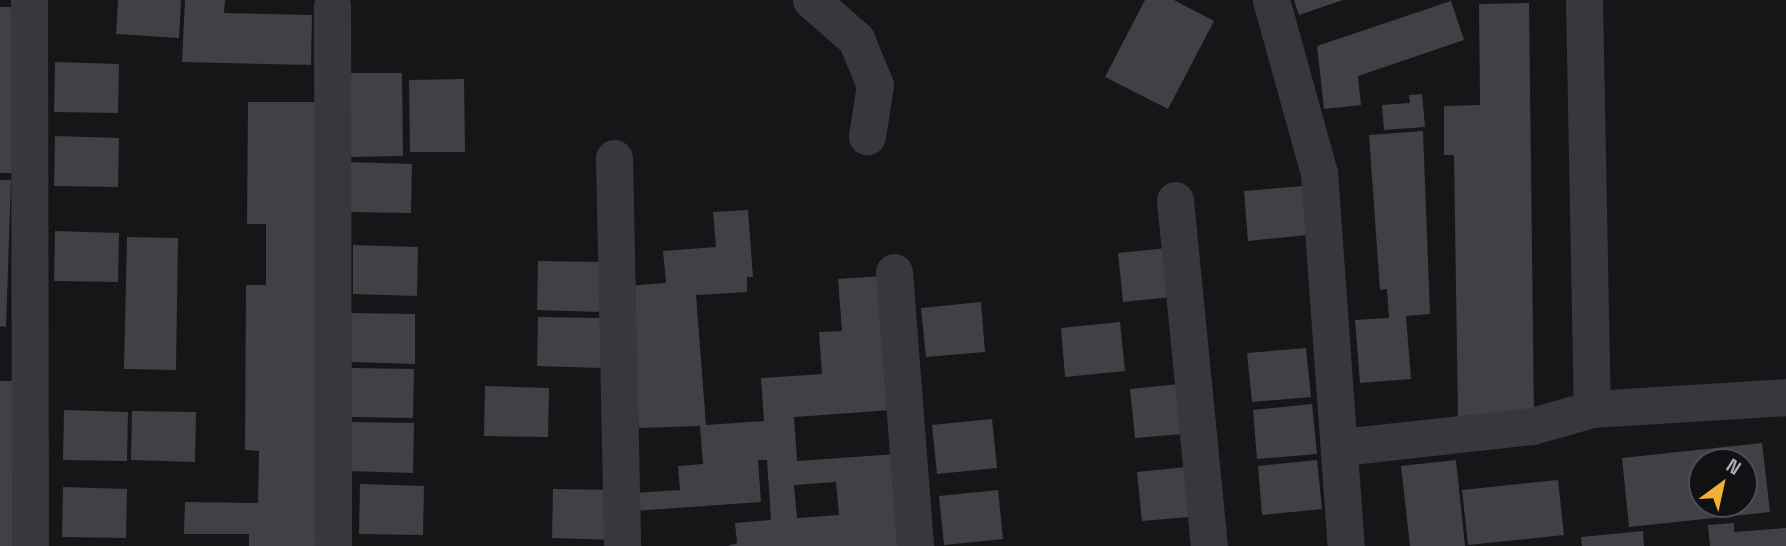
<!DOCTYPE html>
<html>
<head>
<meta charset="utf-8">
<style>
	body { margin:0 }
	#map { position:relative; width:1786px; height:546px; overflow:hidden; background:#161618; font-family:"Space Grotesk",sans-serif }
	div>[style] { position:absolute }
	.building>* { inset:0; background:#404145 }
	.minor>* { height:37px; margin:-18.5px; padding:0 18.5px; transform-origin:18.5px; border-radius:18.5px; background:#37383d }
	span { translate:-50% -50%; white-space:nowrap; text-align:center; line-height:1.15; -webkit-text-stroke:6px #111113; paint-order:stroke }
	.north { position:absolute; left:1688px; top:448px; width:70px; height:70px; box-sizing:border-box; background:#111113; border:2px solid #4d4f55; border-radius:50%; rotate:33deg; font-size:19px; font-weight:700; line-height:28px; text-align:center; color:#a8adb8 }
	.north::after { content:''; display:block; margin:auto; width:24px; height:32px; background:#f2b134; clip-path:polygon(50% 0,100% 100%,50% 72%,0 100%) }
</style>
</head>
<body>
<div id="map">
	<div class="building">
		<i style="clip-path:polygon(118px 0,181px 0,179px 38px,116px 34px)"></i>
		<i style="clip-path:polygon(185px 0,225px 0,224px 13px,312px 15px,311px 65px,182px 62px)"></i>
		<i style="clip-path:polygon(1145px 0,1174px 0,1214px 21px,1168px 109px,1105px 77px)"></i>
		<i style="clip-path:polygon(1294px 0,1343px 0,1299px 15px)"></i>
		<i style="clip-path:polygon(1451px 1px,1464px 40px,1358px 76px,1361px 105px,1324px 109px,1317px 46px)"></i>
		<i style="clip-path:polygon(1529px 3px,1534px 418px,1458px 419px,1454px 155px,1444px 155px,1444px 106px,1480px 105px,1479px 4px)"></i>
		<i style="clip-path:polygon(0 7px,13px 7px,12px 173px,0 173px)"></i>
		<i style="clip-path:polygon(55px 62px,119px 64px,118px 113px,54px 112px)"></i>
		<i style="clip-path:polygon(347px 73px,402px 73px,403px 156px,348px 157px)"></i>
		<i style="clip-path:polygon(464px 79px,465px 152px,410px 152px,409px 80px)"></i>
		<i style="clip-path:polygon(1422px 94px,1425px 127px,1384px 130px,1382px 105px,1410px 103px,1409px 95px)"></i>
		<i style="clip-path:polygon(248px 102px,318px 102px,316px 546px,249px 546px,249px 534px,184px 534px,185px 502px,258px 503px,259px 451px,245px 450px,246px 285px,266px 285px,266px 224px,247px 224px)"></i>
		<i style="clip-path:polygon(1423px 131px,1430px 314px,1406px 316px,1411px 379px,1360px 383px,1355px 320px,1389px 318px,1387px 289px,1380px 290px,1369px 135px)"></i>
		<i style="clip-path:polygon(55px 136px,119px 138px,118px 187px,54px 186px)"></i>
		<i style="clip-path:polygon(348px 162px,412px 164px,411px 213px,347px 212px)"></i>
		<i style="clip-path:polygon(0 180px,11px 180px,6px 327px,0 326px)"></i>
		<i style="clip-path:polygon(1303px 186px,1307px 235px,1248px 241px,1244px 191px)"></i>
		<i style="clip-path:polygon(evenodd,748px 210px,753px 277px,747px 277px,747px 292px,696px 295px,706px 425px,764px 421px,761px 378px,822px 374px,819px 332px,842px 331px,838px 279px,882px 276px,892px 410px,794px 417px,797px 461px,897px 454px,904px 546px,727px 546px,737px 543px,735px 523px,771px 520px,767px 460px,758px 460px,761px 502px,634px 511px,633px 493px,680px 490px,678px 466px,703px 464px,700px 426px,639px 428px,628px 286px,666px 283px,663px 251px,716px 247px,713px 212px,748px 210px,836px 482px,839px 515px,797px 518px,794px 485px,836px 482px)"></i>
		<i style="clip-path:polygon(55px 231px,119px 233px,118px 282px,54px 281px)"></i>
		<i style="clip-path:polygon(127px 237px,178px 238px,176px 370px,124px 369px)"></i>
		<i style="clip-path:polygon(353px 245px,418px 247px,417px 296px,353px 294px)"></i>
		<i style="clip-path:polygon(1178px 247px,1182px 296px,1123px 302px,1118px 253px)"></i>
		<i style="clip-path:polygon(538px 261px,603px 262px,602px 312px,537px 310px)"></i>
		<i style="clip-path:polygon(981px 302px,985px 352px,926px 357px,921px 308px)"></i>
		<i style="clip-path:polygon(351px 313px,415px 314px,415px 364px,350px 362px)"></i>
		<i style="clip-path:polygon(538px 317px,602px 318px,601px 368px,537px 366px)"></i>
		<i style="clip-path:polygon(1120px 322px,1125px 371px,1065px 377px,1061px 328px)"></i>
		<i style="clip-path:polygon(1306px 348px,1311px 397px,1252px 402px,1247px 353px)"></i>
		<i style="clip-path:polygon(350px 368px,414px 369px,413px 418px,349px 417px)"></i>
		<i style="clip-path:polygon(0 381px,18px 381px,16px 546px,0 546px)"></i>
		<i style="clip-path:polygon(1189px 383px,1194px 433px,1135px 438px,1130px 389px)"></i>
		<i style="clip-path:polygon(485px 386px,549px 388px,548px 437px,484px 436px)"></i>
		<i style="clip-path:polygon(1312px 404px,1317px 454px,1257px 459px,1253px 410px)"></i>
		<i style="clip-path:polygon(64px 410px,128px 412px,127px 461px,63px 460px)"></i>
		<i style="clip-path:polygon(132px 411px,196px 412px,195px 462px,131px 460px)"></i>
		<i style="clip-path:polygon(992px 419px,997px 468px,937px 474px,932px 425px)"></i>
		<i style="clip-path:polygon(349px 422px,414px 423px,413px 473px,348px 471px)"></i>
		<i style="clip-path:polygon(evenodd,1762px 443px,1770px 512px,1629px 527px,1622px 458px,1762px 443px,1702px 462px,1744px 462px,1744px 504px,1702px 504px,1702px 462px)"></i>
		<i style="clip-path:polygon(1317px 460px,1322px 509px,1262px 515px,1258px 466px)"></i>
		<i style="clip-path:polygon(1456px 460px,1465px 546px,1410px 546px,1401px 466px)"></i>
		<i style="clip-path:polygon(1196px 466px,1201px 516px,1142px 521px,1137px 472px)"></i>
		<i style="clip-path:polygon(1558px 480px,1564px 535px,1468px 545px,1462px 490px)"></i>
		<i style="clip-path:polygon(360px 484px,424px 486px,423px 535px,359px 534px)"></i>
		<i style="clip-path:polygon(63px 487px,127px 489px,126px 538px,62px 537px)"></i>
		<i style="clip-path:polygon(553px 489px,618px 490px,616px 540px,552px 538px)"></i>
		<i style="clip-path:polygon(998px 490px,1003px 539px,944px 545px,939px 496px)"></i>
		<i style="clip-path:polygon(1734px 523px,1734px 532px,1786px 528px,1786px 546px,1710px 546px,1708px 525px)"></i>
		<i style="clip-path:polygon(1643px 531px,1644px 546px,1582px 546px,1581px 537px)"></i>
	</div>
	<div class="minor">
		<i style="left:29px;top:0;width:546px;rotate:89.9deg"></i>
		<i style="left:811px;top:0;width:60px;rotate:40.9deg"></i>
		<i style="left:856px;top:39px;width:50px;rotate:67.6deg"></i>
		<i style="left:875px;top:85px;width:52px;rotate:98.9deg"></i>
		<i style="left:1271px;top:0;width:180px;rotate:74.5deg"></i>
		<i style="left:1319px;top:173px;width:374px;rotate:85.9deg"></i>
		<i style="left:1584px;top:0;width:409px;rotate:88.9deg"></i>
		<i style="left:332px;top:6px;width:540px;rotate:89.89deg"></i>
		<i style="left:614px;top:158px;width:388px;rotate:88.8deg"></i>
		<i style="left:1175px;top:200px;width:348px;rotate:84.4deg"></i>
		<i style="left:894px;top:272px;width:275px;rotate:85.6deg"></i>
		<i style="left:1342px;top:447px;width:191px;rotate:-6.3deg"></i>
		<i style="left:1532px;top:426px;width:62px;rotate:-15.8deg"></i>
		<i style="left:1592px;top:409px;width:194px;rotate:-3.5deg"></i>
	</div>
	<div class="north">N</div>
</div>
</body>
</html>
